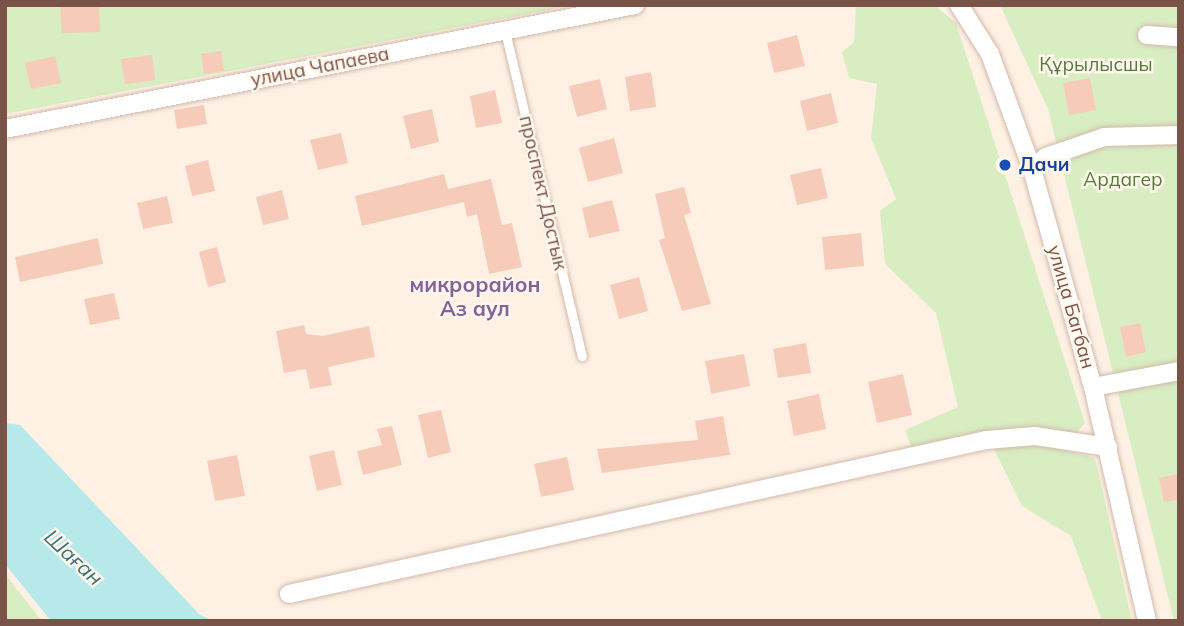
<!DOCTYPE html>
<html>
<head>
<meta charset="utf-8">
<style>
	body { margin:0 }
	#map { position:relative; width:1184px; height:626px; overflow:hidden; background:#fef1e4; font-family:Mulish,sans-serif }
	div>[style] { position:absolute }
	.green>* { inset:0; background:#d8edc1 }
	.water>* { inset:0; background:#b7e8ea }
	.building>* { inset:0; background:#f6cbb9 }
	.roads { filter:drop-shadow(0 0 2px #d3b9ac) drop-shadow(0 0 2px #d3b9ac) }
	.service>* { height:9px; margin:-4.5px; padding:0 4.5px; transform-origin:4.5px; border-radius:4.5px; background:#fff }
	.minor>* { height:18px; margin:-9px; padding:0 9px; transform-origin:9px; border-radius:9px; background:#fff }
	.dots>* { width:19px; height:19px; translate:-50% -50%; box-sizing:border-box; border:4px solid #fff6ec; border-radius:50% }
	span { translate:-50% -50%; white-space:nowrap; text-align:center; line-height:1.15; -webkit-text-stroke:5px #fff6ec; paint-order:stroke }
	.park-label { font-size:19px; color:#557a3c }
	.street-label { font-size:19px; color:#795347 }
	.transit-label { font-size:19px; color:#164399; font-weight:700 }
	.left { translate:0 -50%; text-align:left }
	.neighbourhood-label { font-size:21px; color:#83629d; font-weight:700 }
	.water-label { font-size:21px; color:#377579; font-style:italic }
	.frame { position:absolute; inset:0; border:7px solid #795347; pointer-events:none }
</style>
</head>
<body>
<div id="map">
	<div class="green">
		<i style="clip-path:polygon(5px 5px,574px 5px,5px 114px)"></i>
		<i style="clip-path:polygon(856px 5px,934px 5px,956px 23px,1085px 423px,1062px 449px,1095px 458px,1132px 621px,1102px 621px,1071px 536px,1022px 506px,986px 433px,913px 452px,905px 430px,958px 407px,936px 313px,885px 264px,880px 211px,896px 199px,871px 138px,877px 84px,849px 78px,842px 52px,854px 42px)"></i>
		<i style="clip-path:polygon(1000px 5px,1179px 5px,1179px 621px,1174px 621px,1048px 109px)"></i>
		<i style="clip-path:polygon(5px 574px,42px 621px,5px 621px)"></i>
	</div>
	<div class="water">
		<i style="clip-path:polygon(5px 423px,20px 425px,200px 615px,214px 621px,51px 621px,5px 564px)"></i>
	</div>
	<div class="building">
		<i style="clip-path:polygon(60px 5px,99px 5px,100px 32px,62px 33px)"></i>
		<i style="clip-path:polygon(797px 35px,805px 66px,774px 73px,767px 43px)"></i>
		<i style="clip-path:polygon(221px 51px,224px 71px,204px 74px,201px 54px)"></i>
		<i style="clip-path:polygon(152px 55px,155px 80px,125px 84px,121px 59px)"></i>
		<i style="clip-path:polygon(55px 56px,61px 83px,31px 89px,25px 63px)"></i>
		<i style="clip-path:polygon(651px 72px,656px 107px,630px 111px,625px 77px)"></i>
		<i style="clip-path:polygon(1090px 78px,1096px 110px,1069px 115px,1063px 83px)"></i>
		<i style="clip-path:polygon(600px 79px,607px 109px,577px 117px,569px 86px)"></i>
		<i style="clip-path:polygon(495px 90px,502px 123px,476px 128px,470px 96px)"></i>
		<i style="clip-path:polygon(831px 93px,838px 123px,807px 131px,800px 101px)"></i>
		<i style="clip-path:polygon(204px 105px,207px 124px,177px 129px,174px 110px)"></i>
		<i style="clip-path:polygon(432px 109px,439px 142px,411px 149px,403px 116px)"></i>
		<i style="clip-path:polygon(341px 133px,348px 163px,318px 170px,310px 140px)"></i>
		<i style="clip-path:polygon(614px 138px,623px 173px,588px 182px,579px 148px)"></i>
		<i style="clip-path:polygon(208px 160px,215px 191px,192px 196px,185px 166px)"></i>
		<i style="clip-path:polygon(821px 168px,828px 198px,797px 205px,790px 175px)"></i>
		<i style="clip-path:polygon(444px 174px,448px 189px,491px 179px,502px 225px,512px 223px,522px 267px,489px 274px,477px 214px,467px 217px,464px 202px,362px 226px,355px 196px)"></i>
		<i style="clip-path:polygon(684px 187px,691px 213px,684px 215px,711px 304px,682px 311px,659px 240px,665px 238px,655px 194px)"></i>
		<i style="clip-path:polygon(282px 190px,289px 219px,263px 225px,256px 197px)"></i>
		<i style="clip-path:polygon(167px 196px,173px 223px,143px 229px,137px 203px)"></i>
		<i style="clip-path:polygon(612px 200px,620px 231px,589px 238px,582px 208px)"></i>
		<i style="clip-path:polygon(861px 233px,864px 266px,825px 270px,822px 237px)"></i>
		<i style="clip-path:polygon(98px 238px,103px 264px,20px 282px,15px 257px)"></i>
		<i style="clip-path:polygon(217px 247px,226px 282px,208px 287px,199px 252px)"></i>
		<i style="clip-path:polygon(639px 277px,648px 311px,619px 319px,610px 285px)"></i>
		<i style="clip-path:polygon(114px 293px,120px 319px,90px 325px,84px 299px)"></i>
		<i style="clip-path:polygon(1140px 323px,1146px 352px,1126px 357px,1120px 327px)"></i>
		<i style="clip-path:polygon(304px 325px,306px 334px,322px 336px,369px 326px,375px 357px,328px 367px,332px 385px,310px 389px,306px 369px,284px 373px,276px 331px)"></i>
		<i style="clip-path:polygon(806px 343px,811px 373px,778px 378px,773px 349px)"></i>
		<i style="clip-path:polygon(744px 354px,750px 386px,711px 394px,705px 361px)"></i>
		<i style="clip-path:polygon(903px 374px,912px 415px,877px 423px,868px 382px)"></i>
		<i style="clip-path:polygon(819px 394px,826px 429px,794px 436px,787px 401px)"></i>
		<i style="clip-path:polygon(441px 410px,451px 452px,428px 458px,418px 415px)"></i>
		<i style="clip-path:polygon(723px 416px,730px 455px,602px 473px,597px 449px,698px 440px,695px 421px)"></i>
		<i style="clip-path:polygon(392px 426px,402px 465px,363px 475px,357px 451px,382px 445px,377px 429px)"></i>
		<i style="clip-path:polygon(334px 450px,342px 485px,317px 491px,309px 456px)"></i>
		<i style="clip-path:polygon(237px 455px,245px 496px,215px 501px,207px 461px)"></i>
		<i style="clip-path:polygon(567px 457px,574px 490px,541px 497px,534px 464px)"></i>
		<i style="clip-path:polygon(1179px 474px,1179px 499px,1164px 502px,1159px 478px)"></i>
	</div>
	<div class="roads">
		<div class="service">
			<i style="left:505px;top:31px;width:334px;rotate:76.7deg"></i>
		</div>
		<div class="minor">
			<i style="left:959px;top:5px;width:58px;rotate:57.7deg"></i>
			<i style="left:990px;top:54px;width:122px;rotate:69.9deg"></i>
			<i style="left:1032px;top:169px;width:226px;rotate:74.4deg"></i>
			<i style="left:1093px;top:387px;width:240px;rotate:77deg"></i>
			<i style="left:1147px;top:35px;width:32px;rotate:4deg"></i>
			<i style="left:5px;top:129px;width:642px;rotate:-11.13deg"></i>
			<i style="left:1032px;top:169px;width:18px;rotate:-41deg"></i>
			<i style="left:1046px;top:157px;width:61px;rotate:-19deg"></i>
			<i style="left:1104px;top:137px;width:75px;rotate:-1.5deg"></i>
			<i style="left:1093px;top:387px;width:87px;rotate:-10.5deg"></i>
			<i style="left:289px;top:594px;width:714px;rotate:-12.46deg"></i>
			<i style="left:986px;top:440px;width:49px;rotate:-4.7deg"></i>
			<i style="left:1035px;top:436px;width:74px;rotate:8.6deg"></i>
		</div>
	</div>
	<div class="dots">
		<i style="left:1005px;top:165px;background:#1a4fb4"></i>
	</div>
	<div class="park-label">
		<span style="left:1096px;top:65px">Құрылысшы</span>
		<span style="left:1123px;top:180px">Ардагер</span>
	</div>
	<div class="street-label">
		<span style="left:320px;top:67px;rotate:-11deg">улица Чапаева</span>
		<span style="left:543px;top:193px;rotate:77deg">проспект Достык</span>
		<span style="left:1071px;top:307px;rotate:74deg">улица Багбан</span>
	</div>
	<div class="transit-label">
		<span class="left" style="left:1019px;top:165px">Дачи</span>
	</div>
	<div class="neighbourhood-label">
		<span style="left:475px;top:296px">микрорайон<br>Аз аул</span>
	</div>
	<div class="water-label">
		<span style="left:74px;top:557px;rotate:43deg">Шаған</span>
	</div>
	<div class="frame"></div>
</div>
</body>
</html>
